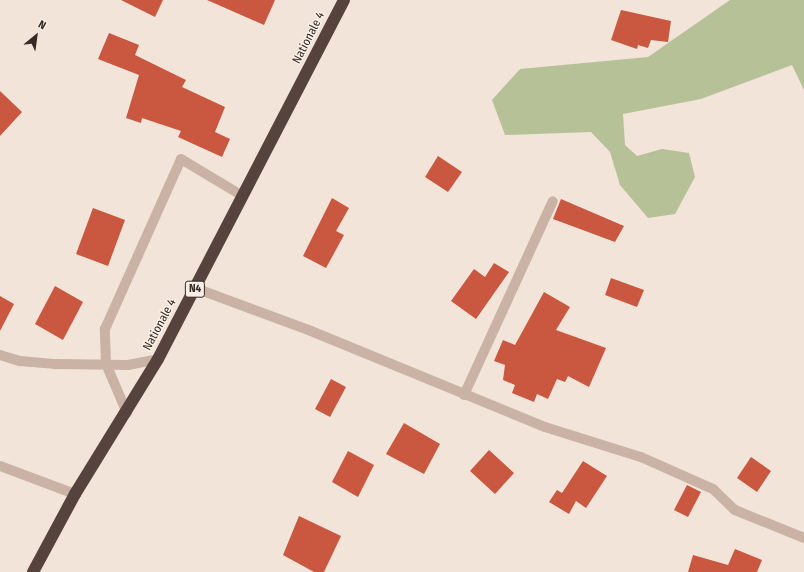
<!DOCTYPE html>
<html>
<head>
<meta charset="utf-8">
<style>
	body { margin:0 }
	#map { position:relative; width:804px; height:572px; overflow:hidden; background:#f2e4d9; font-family:"Fira Sans Condensed",sans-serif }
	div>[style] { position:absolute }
	.green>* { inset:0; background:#b6c198 }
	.building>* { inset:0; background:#ca573f }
	.minor>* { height:10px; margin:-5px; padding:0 5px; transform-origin:5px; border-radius:5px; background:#cab3a4 }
	.highway>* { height:12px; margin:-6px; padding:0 6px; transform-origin:6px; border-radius:6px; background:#57433d }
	span { translate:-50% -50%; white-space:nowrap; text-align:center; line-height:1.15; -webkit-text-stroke:3px #faefe5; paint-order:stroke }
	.shield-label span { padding:1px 3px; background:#faefe5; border:1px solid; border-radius:3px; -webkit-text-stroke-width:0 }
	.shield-label { font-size:11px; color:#352a26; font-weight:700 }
	.street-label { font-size:12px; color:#352a26 }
	.north { position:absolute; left:16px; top:16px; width:40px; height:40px; -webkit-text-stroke:3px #faefe5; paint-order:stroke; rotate:29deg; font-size:11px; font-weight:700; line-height:16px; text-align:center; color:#352a26 }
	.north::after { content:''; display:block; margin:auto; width:14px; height:18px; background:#352a26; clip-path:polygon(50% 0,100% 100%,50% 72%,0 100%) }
</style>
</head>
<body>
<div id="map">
	<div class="green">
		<i style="clip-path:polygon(730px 0,804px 0,804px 90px,792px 65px,701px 99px,623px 114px,625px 145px,637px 156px,662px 149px,689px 153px,695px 177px,675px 214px,648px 218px,620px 185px,610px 152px,591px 132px,505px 135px,492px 100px,520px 69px,648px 57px)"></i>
	</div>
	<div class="building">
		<i style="clip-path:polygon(121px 0,163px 0,155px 17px)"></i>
		<i style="clip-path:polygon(207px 0,275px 0,264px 25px)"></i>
		<i style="clip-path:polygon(621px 10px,671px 21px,668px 42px,651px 40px,648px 48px,638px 45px,637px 49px,611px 40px)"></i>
		<i style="clip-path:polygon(109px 33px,139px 45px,135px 55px,186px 80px,182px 87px,225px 107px,215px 132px,230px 139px,222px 157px,178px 137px,181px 131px,142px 118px,141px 123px,126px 118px,139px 75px,98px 59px)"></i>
		<i style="clip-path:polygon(0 91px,22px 112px,0 136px)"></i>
		<i style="clip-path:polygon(438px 156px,462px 172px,448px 192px,425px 177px)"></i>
		<i style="clip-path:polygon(332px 198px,349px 208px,336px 231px,344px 235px,326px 268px,303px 256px)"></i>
		<i style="clip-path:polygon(561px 199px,624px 226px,615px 242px,553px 219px)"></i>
		<i style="clip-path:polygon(93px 208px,125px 220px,108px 266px,76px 254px)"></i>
		<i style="clip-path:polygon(494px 263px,509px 272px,476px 319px,451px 301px,474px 269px,485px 277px)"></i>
		<i style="clip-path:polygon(611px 278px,644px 290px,637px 307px,605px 295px)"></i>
		<i style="clip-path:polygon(55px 286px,83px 302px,63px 340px,35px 324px)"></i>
		<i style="clip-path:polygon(544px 292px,570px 307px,556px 330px,606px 348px,589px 387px,568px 376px,565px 382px,557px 379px,548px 399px,537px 394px,534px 402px,512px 393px,515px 385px,503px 380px,505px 365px,494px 361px,503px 340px,515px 345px)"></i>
		<i style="clip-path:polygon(0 296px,14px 304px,0 331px)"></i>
		<i style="clip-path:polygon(331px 379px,346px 387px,330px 417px,315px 409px)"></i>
		<i style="clip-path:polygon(404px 423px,440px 444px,424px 474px,386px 454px)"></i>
		<i style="clip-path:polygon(489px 450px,514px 473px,495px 494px,470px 471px)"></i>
		<i style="clip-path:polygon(348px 451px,374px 465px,358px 497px,332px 482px)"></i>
		<i style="clip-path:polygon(751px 457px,771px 471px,757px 492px,737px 478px)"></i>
		<i style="clip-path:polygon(583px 461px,607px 476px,586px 508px,576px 501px,569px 514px,549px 502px,557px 490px,562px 493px)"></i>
		<i style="clip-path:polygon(687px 485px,701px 492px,688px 517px,674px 510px)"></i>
		<i style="clip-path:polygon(299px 516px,341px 536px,324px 572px,314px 572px,283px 555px)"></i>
		<i style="clip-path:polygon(735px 549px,762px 560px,757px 572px,688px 572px,693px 555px,728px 565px)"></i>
	</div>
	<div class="minor">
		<i style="left:195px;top:288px;width:124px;rotate:20.3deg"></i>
		<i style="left:311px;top:331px;width:253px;rotate:22.3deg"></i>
		<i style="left:545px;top:427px;width:101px;rotate:17.4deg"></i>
		<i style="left:641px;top:457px;width:79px;rotate:24deg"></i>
		<i style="left:713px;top:489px;width:30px;rotate:44deg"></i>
		<i style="left:735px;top:510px;width:74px;rotate:22.1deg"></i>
		<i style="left:0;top:355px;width:21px;rotate:17deg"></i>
		<i style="left:20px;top:361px;width:36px;rotate:5deg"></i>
		<i style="left:56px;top:364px;width:72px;rotate:0.8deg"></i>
		<i style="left:128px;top:365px;width:31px;rotate:-11deg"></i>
		<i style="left:464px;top:395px;width:213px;rotate:-65.4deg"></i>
		<i style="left:127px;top:413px;width:53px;rotate:-113.2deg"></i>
		<i style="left:106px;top:364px;width:35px;rotate:-92deg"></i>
		<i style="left:105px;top:329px;width:186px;rotate:-65.9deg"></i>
		<i style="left:181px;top:159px;width:70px;rotate:31deg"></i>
		<i style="left:0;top:466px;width:80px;rotate:20.5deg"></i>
	</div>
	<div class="highway">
		<i style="left:33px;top:572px;width:89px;rotate:-61.7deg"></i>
		<i style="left:75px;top:494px;width:158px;rotate:-58.4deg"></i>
		<i style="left:158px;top:359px;width:404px;rotate:-62.6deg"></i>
	</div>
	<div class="shield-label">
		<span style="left:195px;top:289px">N4</span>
	</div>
	<div class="street-label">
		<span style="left:309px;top:38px;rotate:-63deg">Nationale 4</span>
		<span style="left:160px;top:325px;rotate:-62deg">Nationale 4</span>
	</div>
	<div class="north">N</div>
</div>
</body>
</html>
